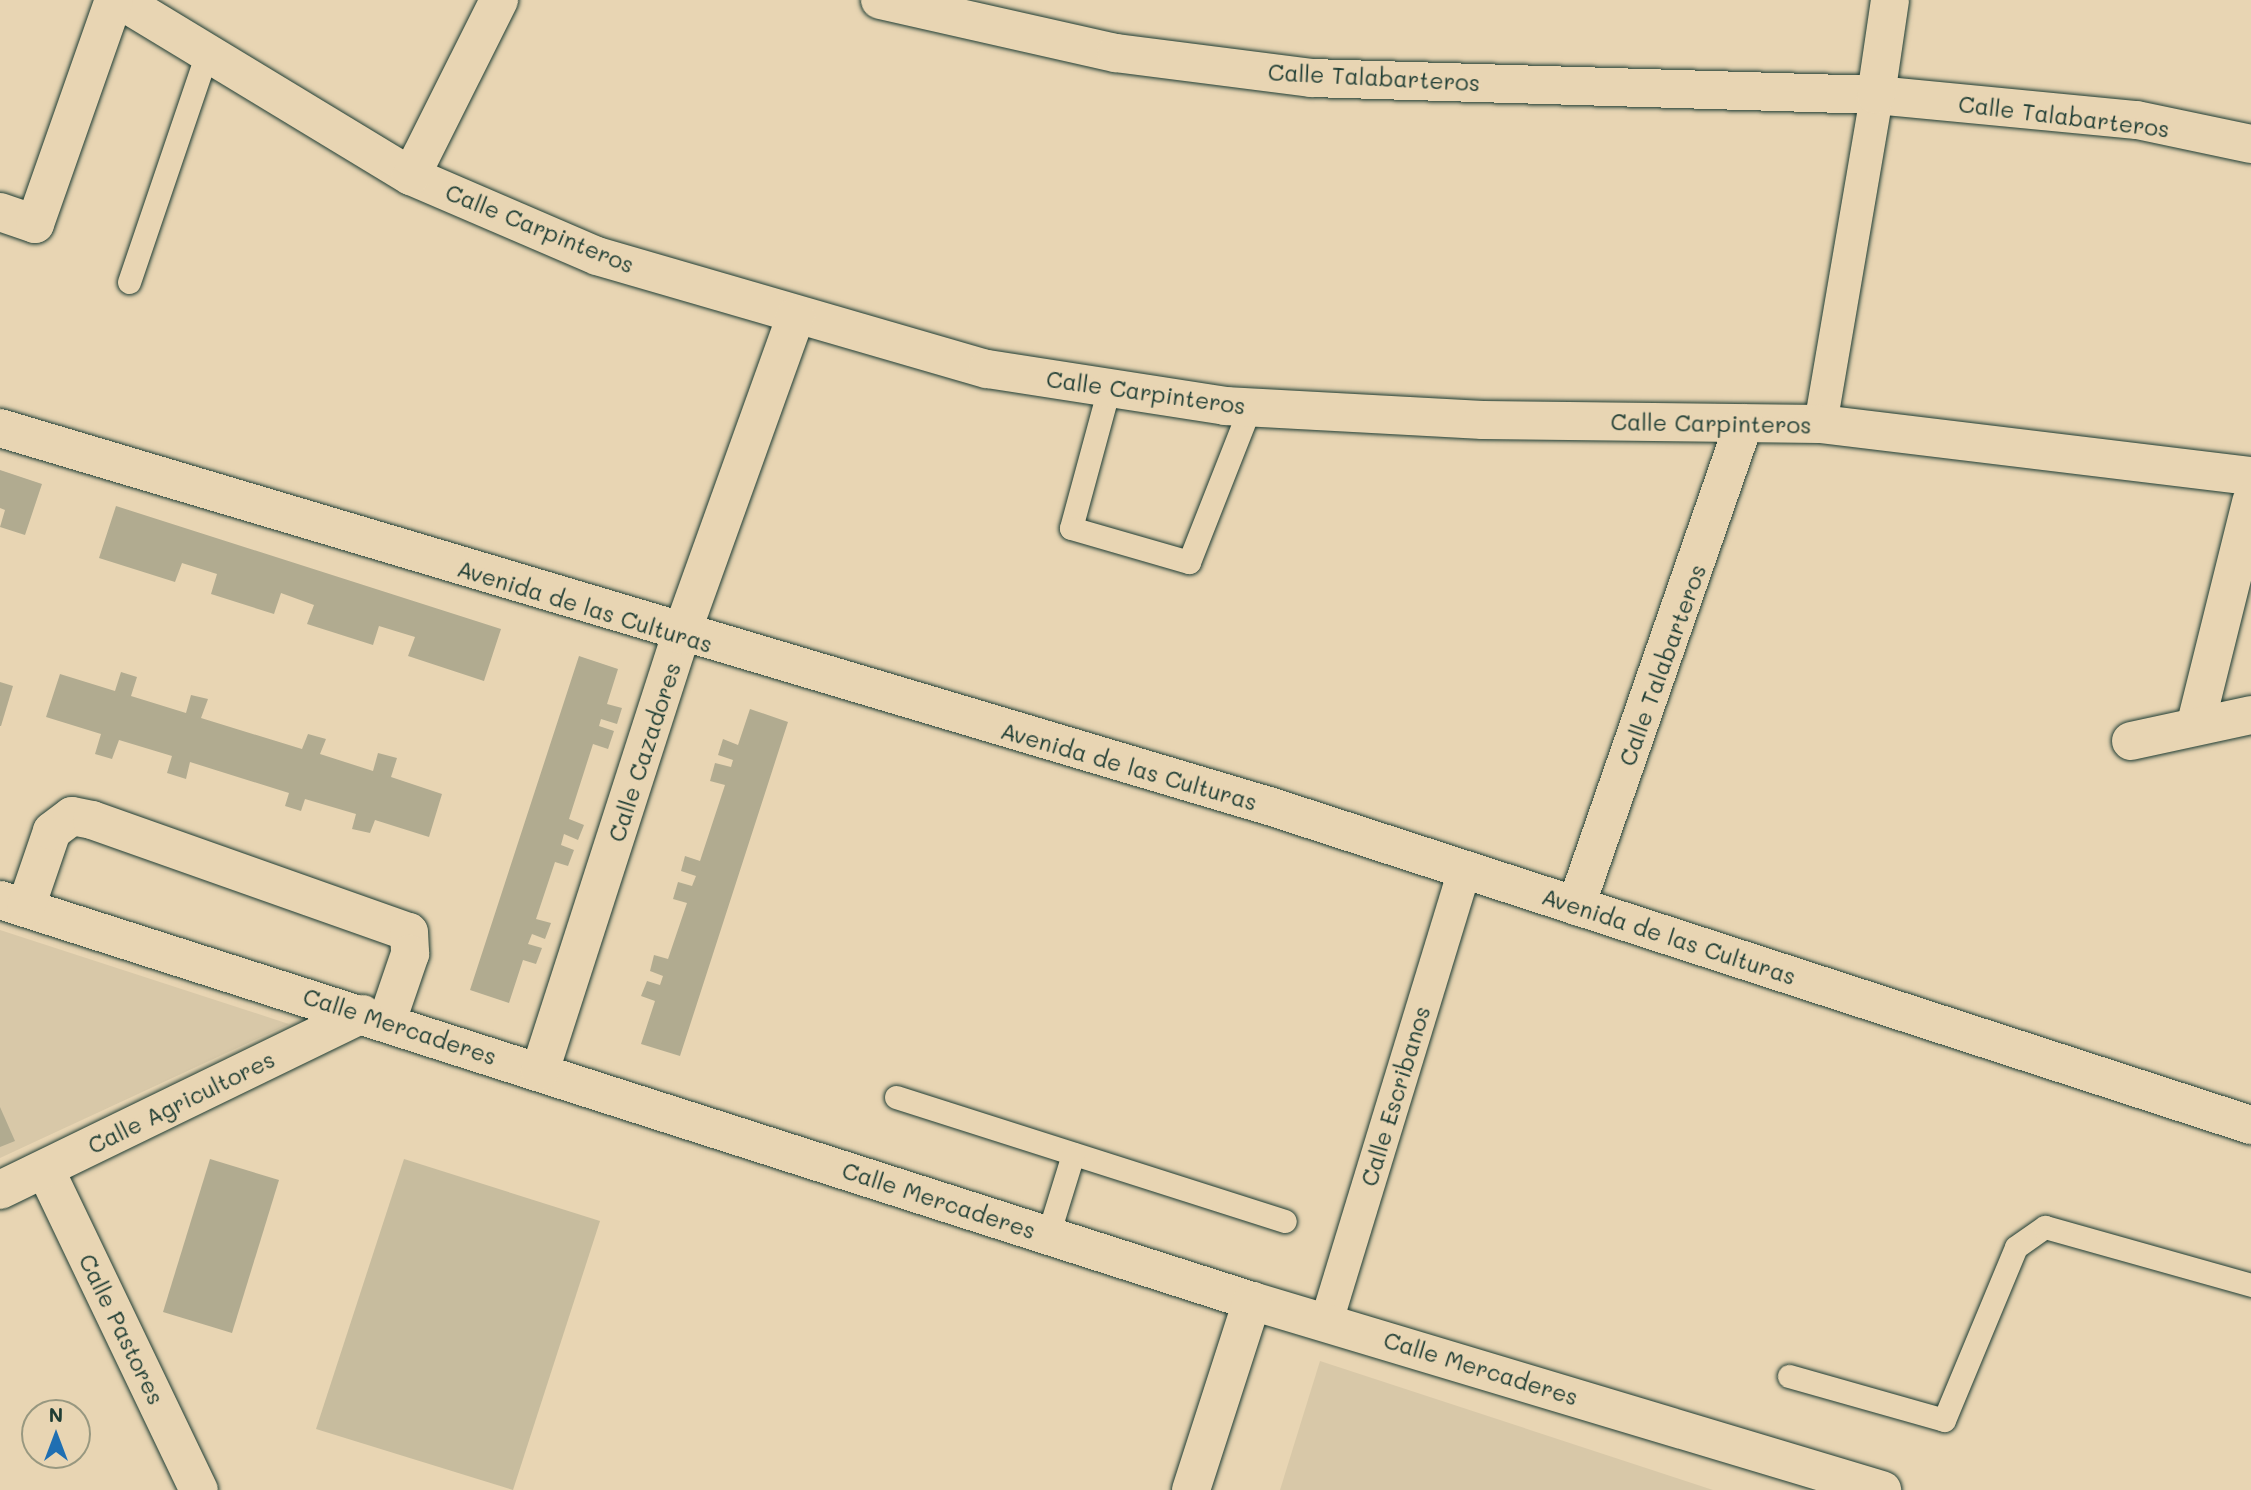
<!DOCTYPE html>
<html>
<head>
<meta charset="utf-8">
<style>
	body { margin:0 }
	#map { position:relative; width:2251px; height:1490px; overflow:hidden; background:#e8d5b3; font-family:Mali,sans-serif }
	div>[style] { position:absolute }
	.built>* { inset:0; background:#d8c8a8 }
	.green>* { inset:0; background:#c7bc9e }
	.building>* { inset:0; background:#b1ab90 }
	.roads { filter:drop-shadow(0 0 2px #1f3d34) drop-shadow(0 0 2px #1f3d34) }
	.service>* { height:23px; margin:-11.5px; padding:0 11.5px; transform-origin:11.5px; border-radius:11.5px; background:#e8d5b3 }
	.pedestrian>* { height:33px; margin:-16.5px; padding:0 16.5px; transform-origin:16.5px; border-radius:16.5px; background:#e8d5b3 }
	.minor>* { height:38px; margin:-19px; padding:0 19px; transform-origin:19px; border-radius:19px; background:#e8d5b3 }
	span { translate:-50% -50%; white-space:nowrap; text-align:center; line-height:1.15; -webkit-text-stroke:5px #e8d5b3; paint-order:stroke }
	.street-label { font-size:23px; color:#1f3d34 }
	.north { position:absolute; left:21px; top:1399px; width:70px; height:70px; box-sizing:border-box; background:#e8d5b3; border:2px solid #989880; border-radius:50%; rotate:0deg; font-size:19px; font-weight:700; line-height:28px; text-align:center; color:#1f3d34 }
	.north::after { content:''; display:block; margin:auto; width:24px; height:32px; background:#1f6fb2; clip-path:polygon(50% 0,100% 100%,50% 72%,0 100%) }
</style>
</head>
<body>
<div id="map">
	<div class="built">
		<i style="clip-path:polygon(0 930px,289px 1024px,0 1158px)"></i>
		<i style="clip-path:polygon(1320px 1361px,1713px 1490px,1280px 1490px)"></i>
	</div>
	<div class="green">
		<i style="clip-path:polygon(404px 1159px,600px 1221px,513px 1490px,316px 1429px)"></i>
	</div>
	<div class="building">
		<i style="clip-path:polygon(0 470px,42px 484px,25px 535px,0 527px,5px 510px,0 508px)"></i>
		<i style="clip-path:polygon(116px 506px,501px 629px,484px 681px,408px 656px,415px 637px,379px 626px,373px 645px,307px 624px,314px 605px,281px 593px,274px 614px,211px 594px,217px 574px,182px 563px,175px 582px,99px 558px)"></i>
		<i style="clip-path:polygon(579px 656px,618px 669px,607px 704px,622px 708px,617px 724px,601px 719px,599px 726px,614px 731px,608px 749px,593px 744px,569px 819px,584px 825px,578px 840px,564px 834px,561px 845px,574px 850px,568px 866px,555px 862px,536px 919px,551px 923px,545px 939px,532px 934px,528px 944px,542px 948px,536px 964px,523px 960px,509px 1003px,470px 990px)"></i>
		<i style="clip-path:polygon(121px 672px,137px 677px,131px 696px,186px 713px,191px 695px,208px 699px,201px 718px,302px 749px,308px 734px,326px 739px,320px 754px,373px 771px,378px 753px,397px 758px,391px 777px,442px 794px,429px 837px,375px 820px,370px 833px,352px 829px,356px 814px,305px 799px,301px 811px,285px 806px,289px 793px,190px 762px,186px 779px,167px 773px,172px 756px,119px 740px,112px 759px,95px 754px,101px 734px,46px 717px,60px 674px,115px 691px)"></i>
		<i style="clip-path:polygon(0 682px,13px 686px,1px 726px,0 726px)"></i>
		<i style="clip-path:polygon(750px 709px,788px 722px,680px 1056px,641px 1044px,655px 1001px,641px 996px,647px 981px,660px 985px,663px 976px,650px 971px,654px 955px,668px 959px,687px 903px,673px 899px,678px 882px,692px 886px,696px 876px,681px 871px,685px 856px,700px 861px,725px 785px,710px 781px,715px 763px,731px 767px,733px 760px,718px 755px,723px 739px,738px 745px)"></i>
		<i style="clip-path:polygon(0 1107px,15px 1141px,0 1147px)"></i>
		<i style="clip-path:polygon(210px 1159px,279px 1180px,232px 1333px,163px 1312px)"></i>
	</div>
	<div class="roads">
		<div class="service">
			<i style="left:129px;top:282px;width:242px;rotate:-71.2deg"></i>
			<i style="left:1109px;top:388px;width:145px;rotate:105.2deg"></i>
			<i style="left:1071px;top:528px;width:123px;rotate:16.1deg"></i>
			<i style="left:1189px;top:562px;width:167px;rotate:-68.5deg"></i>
			<i style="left:896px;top:1097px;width:408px;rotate:17.7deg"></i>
			<i style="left:1048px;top:1235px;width:85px;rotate:-72.8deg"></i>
			<i style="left:1789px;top:1376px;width:161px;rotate:15.8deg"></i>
			<i style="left:1944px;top:1420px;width:187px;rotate:-67.4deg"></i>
			<i style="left:2016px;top:1247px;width:35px;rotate:-35deg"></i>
			<i style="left:2045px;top:1227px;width:214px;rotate:15.7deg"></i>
		</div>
		<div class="pedestrian">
			<i style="left:1820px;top:424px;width:334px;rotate:-80.3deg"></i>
			<i style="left:1326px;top:1321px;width:471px;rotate:-73deg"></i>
		</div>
		<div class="minor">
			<i style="left:120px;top:0;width:340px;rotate:31.2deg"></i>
			<i style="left:411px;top:176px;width:202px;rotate:23.3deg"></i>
			<i style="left:597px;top:256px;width:406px;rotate:16.2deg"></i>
			<i style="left:987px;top:369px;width:241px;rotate:8.8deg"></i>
			<i style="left:1225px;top:406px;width:258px;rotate:3.1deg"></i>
			<i style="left:1483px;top:420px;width:337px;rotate:0.7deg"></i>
			<i style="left:1820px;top:424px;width:434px;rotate:6.9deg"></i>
			<i style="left:880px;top:0;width:242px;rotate:12.7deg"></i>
			<i style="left:1116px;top:53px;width:197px;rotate:7.3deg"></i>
			<i style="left:1311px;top:78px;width:565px;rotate:1.72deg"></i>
			<i style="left:1876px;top:95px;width:262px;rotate:5.5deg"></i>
			<i style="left:2137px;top:120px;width:116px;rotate:11.9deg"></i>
			<i style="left:1876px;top:95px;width:96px;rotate:-81.6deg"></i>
			<i style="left:411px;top:176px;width:197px;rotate:-63.4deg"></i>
			<i style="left:0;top:212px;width:37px;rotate:19deg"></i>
			<i style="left:35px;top:224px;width:238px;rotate:-70.6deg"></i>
			<i style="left:0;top:428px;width:1324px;rotate:16.59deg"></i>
			<i style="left:1269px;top:806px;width:1033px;rotate:18deg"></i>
			<i style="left:2196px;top:723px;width:228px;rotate:-76deg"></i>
			<i style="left:2131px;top:741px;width:123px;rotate:-12.2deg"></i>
			<i style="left:0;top:900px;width:1315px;rotate:17.76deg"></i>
			<i style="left:1252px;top:1301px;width:658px;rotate:16.7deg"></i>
			<i style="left:1576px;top:906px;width:511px;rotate:-70.82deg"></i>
			<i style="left:26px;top:907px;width:80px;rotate:-71.1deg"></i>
			<i style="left:52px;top:831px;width:25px;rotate:-37deg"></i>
			<i style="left:72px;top:816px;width:20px;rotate:11deg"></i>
			<i style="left:92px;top:820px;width:336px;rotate:19.5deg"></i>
			<i style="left:409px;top:932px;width:22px;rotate:87deg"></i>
			<i style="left:410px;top:954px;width:71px;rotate:108.9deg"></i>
			<i style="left:540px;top:1071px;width:458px;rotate:-72.1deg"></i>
			<i style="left:681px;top:635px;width:339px;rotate:-70.2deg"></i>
			<i style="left:45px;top:1169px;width:356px;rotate:64.4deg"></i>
			<i style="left:0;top:1190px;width:403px;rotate:-25.9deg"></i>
			<i style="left:1191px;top:1490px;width:199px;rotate:-72.1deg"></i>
		</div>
	</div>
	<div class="street-label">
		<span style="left:1374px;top:77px;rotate:3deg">Calle Talabarteros</span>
		<span style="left:2064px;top:116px;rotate:7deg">Calle Talabarteros</span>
		<span style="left:540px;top:228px;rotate:22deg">Calle Carpinteros</span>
		<span style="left:1146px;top:392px;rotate:8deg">Calle Carpinteros</span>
		<span style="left:1711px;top:423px;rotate:1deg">Calle Carpinteros</span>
		<span style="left:585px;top:606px;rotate:17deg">Avenida de las Culturas</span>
		<span style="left:1662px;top:665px;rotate:-70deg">Calle Talabarteros</span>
		<span style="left:644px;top:752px;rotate:-72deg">Calle Cazadores</span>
		<span style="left:1129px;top:766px;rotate:16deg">Avenida de las Culturas</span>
		<span style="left:1669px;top:936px;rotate:18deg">Avenida de las Culturas</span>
		<span style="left:400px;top:1026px;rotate:18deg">Calle Mercaderes</span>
		<span style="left:1395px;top:1096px;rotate:-73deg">Calle Escribanos</span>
		<span style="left:181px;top:1102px;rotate:-26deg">Calle Agricultores</span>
		<span style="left:939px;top:1200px;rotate:18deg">Calle Mercaderes</span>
		<span style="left:122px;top:1329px;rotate:64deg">Calle Pastores</span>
		<span style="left:1481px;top:1368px;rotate:17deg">Calle Mercaderes</span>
	</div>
	<div class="north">N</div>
</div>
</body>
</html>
